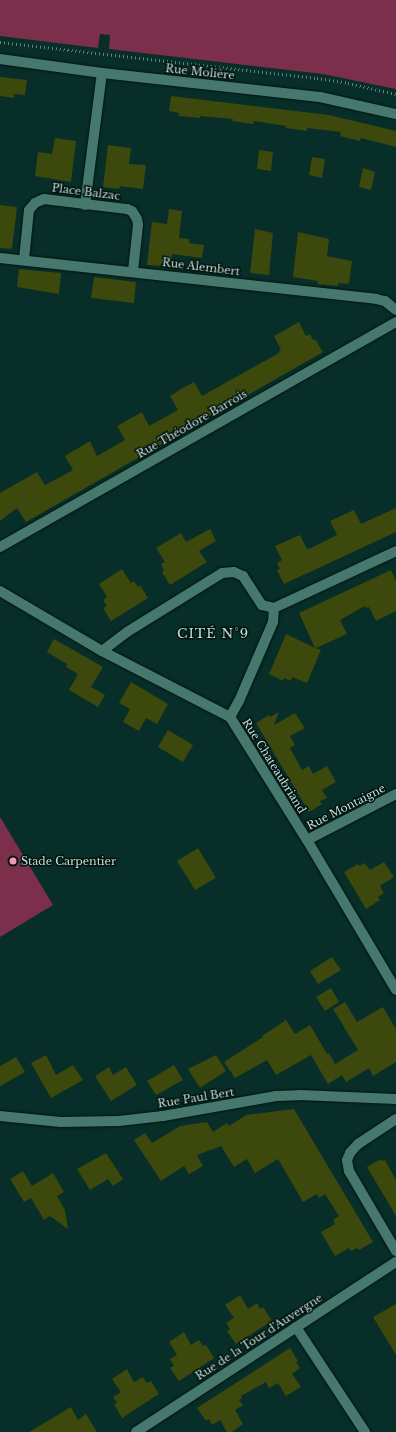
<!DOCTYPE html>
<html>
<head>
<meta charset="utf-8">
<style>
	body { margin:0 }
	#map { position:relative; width:396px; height:1432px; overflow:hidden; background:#072e28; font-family:"Libre Baskerville",serif }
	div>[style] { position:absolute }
	.green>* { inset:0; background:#7b2f4a }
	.building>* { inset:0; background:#3c480c }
	.path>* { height:2.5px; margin-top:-1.25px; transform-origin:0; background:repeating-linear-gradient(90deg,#62837d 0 1px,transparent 0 4px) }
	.roads { filter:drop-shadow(0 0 1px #001411) drop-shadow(0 0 1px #001411) }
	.street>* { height:10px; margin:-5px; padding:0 5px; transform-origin:5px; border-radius:5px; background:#47786e }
	.dots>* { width:11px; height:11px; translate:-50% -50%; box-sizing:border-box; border:2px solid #021410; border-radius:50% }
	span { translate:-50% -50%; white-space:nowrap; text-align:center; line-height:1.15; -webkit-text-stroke:3px #021410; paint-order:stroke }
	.street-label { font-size:11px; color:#c4ddd8 }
	.poi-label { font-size:11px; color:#c4ddd8 }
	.left { translate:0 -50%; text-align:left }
	.quarter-label { font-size:13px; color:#c4ddd8; letter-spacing:1px }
</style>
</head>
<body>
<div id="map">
	<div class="green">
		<i style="clip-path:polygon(0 0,396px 0,396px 89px,323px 74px,109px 49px,110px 35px,100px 34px,98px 48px,0 36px)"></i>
		<i style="clip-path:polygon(0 817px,53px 905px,0 937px)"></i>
	</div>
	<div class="building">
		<i style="clip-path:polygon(0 77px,27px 80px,25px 95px,14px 94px,14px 98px,0 96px)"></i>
		<i style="clip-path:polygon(171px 96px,329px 115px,396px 131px,396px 147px,361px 138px,360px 141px,340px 136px,341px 132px,307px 128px,307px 131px,286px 128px,286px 126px,254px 121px,253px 124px,245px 123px,232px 121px,233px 119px,200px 116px,200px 118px,179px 116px,179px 113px,169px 111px)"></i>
		<i style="clip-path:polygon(55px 138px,76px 141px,71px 182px,35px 176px,38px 152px,52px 154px)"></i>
		<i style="clip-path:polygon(108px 145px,131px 148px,129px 164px,146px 165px,143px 189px,120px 186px,119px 189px,103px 187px)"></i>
		<i style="clip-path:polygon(259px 150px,273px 152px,271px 171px,257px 169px)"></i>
		<i style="clip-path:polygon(312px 157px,325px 159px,322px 178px,309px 175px)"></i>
		<i style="clip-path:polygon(363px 168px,375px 172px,371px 190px,359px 187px)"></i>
		<i style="clip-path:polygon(0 205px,17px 207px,12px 249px,0 248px)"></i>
		<i style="clip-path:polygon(169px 209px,182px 211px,179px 238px,189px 239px,189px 243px,204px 245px,202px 258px,172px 254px,171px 264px,163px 263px,163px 266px,147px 265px,152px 222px,167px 224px)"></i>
		<i style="clip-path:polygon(255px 229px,273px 233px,269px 275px,250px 273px)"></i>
		<i style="clip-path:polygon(298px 232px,329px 239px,327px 256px,352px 261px,349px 284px,338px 283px,338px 286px,317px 284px,318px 281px,293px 277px)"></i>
		<i style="clip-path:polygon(19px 269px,61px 273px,59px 294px,17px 287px)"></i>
		<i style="clip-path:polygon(94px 277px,136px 282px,134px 303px,91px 298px)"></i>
		<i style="clip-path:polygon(299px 322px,306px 336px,310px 334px,313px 340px,315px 339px,323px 352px,26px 522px,17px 508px,0 521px,0 493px,37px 472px,45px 485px,73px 470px,65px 456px,90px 441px,97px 456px,125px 440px,117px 426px,142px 412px,149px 426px,178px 410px,170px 396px,181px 389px,194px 382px,202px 396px,279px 353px,279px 351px,281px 350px,274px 336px)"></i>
		<i style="clip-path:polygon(396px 508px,396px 532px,284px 584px,277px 570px,280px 569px,277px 563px,282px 560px,275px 546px,300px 535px,307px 549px,311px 548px,337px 535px,330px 521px,343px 515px,354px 510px,361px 524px)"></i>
		<i style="clip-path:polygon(210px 529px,216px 541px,199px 551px,207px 562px,170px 585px,162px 572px,164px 571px,161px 564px,165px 562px,156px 548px,181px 533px,186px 542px)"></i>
		<i style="clip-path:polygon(122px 569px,131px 583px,134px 581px,138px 587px,140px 585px,148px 598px,111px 621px,103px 608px,107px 606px,103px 600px,107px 597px,99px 584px)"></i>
		<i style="clip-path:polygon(391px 570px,396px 581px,396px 611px,376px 621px,369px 607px,366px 608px,365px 606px,340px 620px,347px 634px,316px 648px,321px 650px,307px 683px,292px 677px,291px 681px,284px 678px,283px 681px,269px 674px,286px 634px,315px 648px,299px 613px)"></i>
		<i style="clip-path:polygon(54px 639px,103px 667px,91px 687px,105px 695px,98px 707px,69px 690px,78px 674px,66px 667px,67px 664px,47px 652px)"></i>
		<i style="clip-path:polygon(131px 682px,168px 704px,157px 724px,146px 718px,139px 731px,123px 722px,130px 709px,119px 703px)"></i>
		<i style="clip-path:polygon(279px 712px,274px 725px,295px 713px,305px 728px,290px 736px,295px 745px,290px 748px,302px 770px,309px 766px,313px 774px,327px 766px,336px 782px,322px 790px,327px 798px,320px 801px,322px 804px,309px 812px,256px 723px,269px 715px,270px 717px)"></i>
		<i style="clip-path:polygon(168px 730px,193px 745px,183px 762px,158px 747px)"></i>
		<i style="clip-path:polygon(198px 848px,216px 878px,195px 890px,177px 861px)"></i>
		<i style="clip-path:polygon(384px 862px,394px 877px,380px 886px,384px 893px,378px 897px,380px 900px,366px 909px,344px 872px,358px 864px,359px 866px,365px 863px,370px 870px)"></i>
		<i style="clip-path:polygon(332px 957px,341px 970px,318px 984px,310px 971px)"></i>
		<i style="clip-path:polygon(331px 988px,339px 1002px,325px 1011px,316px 997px)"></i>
		<i style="clip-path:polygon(345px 1002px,357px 1022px,383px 1007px,396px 1029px,396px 1062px,373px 1076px,369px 1068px,346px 1082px,342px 1075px,328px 1084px,311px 1055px,276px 1075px,267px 1060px,235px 1078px,224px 1062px,263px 1037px,262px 1036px,286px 1020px,295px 1034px,310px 1025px,327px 1054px,329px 1053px,335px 1064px,358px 1050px,333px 1009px)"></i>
		<i style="clip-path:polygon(46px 1055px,56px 1075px,73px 1065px,83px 1080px,51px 1098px,31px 1063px)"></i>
		<i style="clip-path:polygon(216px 1055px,226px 1071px,200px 1088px,188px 1069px)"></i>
		<i style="clip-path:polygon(16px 1057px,25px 1072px,0 1086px,0 1066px)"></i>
		<i style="clip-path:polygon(174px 1065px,183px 1080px,156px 1095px,147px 1081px)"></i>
		<i style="clip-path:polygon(109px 1067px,113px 1075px,126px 1067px,137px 1085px,111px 1101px,95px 1076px)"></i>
		<i style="clip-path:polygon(294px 1109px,373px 1242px,359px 1250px,357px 1248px,351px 1251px,349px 1248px,335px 1256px,321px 1232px,335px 1224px,333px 1220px,339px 1216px,325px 1194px,319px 1198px,317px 1194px,303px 1202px,278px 1159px,255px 1173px,247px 1159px,234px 1167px,221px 1146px,197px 1155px,203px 1166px,189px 1174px,184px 1166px,161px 1181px,134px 1140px,145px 1133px,152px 1143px,180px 1126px,207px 1122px,213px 1132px,227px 1123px,229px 1126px,246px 1115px)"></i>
		<i style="clip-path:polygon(106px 1153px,123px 1179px,113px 1186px,108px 1179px,90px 1190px,77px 1169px)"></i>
		<i style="clip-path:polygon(381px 1159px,382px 1161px,385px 1160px,396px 1180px,396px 1216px,367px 1167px)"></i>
		<i style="clip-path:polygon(23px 1171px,32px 1186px,53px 1173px,64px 1192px,57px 1196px,65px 1210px,68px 1229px,50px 1216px,44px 1220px,31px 1198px,24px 1202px,10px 1179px)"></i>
		<i style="clip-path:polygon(240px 1295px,248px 1309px,257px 1303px,260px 1309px,263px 1307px,272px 1321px,236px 1344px,227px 1331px,230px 1329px,226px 1323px,234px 1318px,225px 1305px)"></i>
		<i style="clip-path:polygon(396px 1304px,396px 1355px,373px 1317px)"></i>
		<i style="clip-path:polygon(184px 1332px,191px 1345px,199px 1340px,203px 1346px,206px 1345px,214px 1358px,179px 1381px,170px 1368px,174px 1366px,170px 1359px,177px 1355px,169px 1342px)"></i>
		<i style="clip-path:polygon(290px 1348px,298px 1361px,296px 1362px,300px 1368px,292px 1374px,301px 1387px,286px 1396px,278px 1383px,269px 1388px,266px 1382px,241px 1396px,242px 1398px,239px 1400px,243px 1405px,235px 1410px,243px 1424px,232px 1432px,227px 1432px,220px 1420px,212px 1425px,209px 1419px,206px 1421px,197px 1408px)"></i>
		<i style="clip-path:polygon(127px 1369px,134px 1382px,143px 1377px,147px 1383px,151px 1381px,159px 1394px,122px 1418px,114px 1404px,117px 1403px,113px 1397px,121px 1392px,112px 1379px)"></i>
		<i style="clip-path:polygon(71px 1407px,78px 1420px,86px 1414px,97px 1432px,29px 1432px)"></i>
	</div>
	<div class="path">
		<i style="left:0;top:42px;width:319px;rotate:6.5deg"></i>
		<i style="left:317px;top:78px;width:31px;rotate:9deg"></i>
		<i style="left:348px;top:83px;width:49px;rotate:12.9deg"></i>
	</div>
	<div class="roads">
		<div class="street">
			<i style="left:0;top:59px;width:103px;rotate:7.8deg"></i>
			<i style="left:102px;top:73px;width:219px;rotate:6.3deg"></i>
			<i style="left:320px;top:97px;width:78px;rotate:12.6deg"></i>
			<i style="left:85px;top:205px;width:133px;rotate:-82.7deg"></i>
			<i style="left:0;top:258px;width:378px;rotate:6.2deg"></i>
			<i style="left:376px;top:299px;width:9px;rotate:13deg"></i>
			<i style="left:385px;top:301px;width:14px;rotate:39deg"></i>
			<i style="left:24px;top:259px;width:49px;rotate:-84.2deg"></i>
			<i style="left:29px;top:210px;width:9px;rotate:-49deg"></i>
			<i style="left:35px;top:203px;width:10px;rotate:-24deg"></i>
			<i style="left:44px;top:199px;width:84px;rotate:6.9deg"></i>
			<i style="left:127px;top:209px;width:5px;rotate:22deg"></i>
			<i style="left:132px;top:211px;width:9px;rotate:58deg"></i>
			<i style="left:137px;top:219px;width:6px;rotate:81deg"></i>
			<i style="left:138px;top:225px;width:46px;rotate:96.2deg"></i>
			<i style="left:0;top:547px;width:455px;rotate:-29.6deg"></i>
			<i style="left:0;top:591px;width:118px;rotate:30.5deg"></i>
			<i style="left:102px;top:651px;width:144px;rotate:27.3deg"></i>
			<i style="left:230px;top:717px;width:145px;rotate:58deg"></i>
			<i style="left:307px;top:840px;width:174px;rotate:59.3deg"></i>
			<i style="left:102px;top:651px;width:31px;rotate:-37deg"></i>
			<i style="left:127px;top:632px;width:112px;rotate:-31.8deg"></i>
			<i style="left:222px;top:573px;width:12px;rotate:-5deg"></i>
			<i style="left:234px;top:572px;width:10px;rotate:24deg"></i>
			<i style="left:243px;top:576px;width:35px;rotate:57deg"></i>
			<i style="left:262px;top:605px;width:12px;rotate:14deg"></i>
			<i style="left:274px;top:608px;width:135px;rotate:-25deg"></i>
			<i style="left:230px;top:717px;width:18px;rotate:-61deg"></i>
			<i style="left:239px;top:701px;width:86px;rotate:-66.7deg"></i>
			<i style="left:273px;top:622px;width:14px;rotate:-86deg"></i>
			<i style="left:307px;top:840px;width:100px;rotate:-27.3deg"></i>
			<i style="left:0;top:1116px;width:61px;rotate:5.6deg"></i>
			<i style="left:61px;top:1122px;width:58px;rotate:-1deg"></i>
			<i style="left:119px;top:1121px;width:44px;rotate:-6.5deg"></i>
			<i style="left:163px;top:1116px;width:115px;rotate:-10deg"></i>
			<i style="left:276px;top:1096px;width:23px;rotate:-2deg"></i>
			<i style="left:299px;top:1095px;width:97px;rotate:2.4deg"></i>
			<i style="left:396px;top:1119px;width:45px;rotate:146.7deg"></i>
			<i style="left:358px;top:1144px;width:12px;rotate:132deg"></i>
			<i style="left:350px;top:1153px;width:8px;rotate:113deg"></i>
			<i style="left:347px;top:1160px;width:11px;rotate:80deg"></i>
			<i style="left:349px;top:1171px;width:93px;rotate:59.6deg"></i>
			<i style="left:296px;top:1327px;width:126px;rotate:56.7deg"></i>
			<i style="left:136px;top:1432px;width:311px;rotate:-33.2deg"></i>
		</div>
	</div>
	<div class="dots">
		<i style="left:13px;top:861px;background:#f19ab4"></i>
	</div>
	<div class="street-label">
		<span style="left:200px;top:72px;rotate:6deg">Rue Molière</span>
		<span style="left:86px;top:192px;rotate:7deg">Place Balzac</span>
		<span style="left:201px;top:267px;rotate:7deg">Rue Alembert</span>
		<span style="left:192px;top:424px;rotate:-30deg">Rue Théodore Barrois</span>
		<span style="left:274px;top:766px;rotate:58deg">Rue Chateaubriand</span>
		<span style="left:346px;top:807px;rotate:-27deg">Rue Montaigne</span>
		<span style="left:196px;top:1098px;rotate:-9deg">Rue Paul Bert</span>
		<span style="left:259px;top:1337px;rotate:-33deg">Rue de la Tour d'Auvergne</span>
	</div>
	<div class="poi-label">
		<span class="left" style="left:21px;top:861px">Stade Carpentier</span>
	</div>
	<div class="quarter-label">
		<span style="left:213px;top:634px">CITÉ N°9</span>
	</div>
</div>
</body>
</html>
